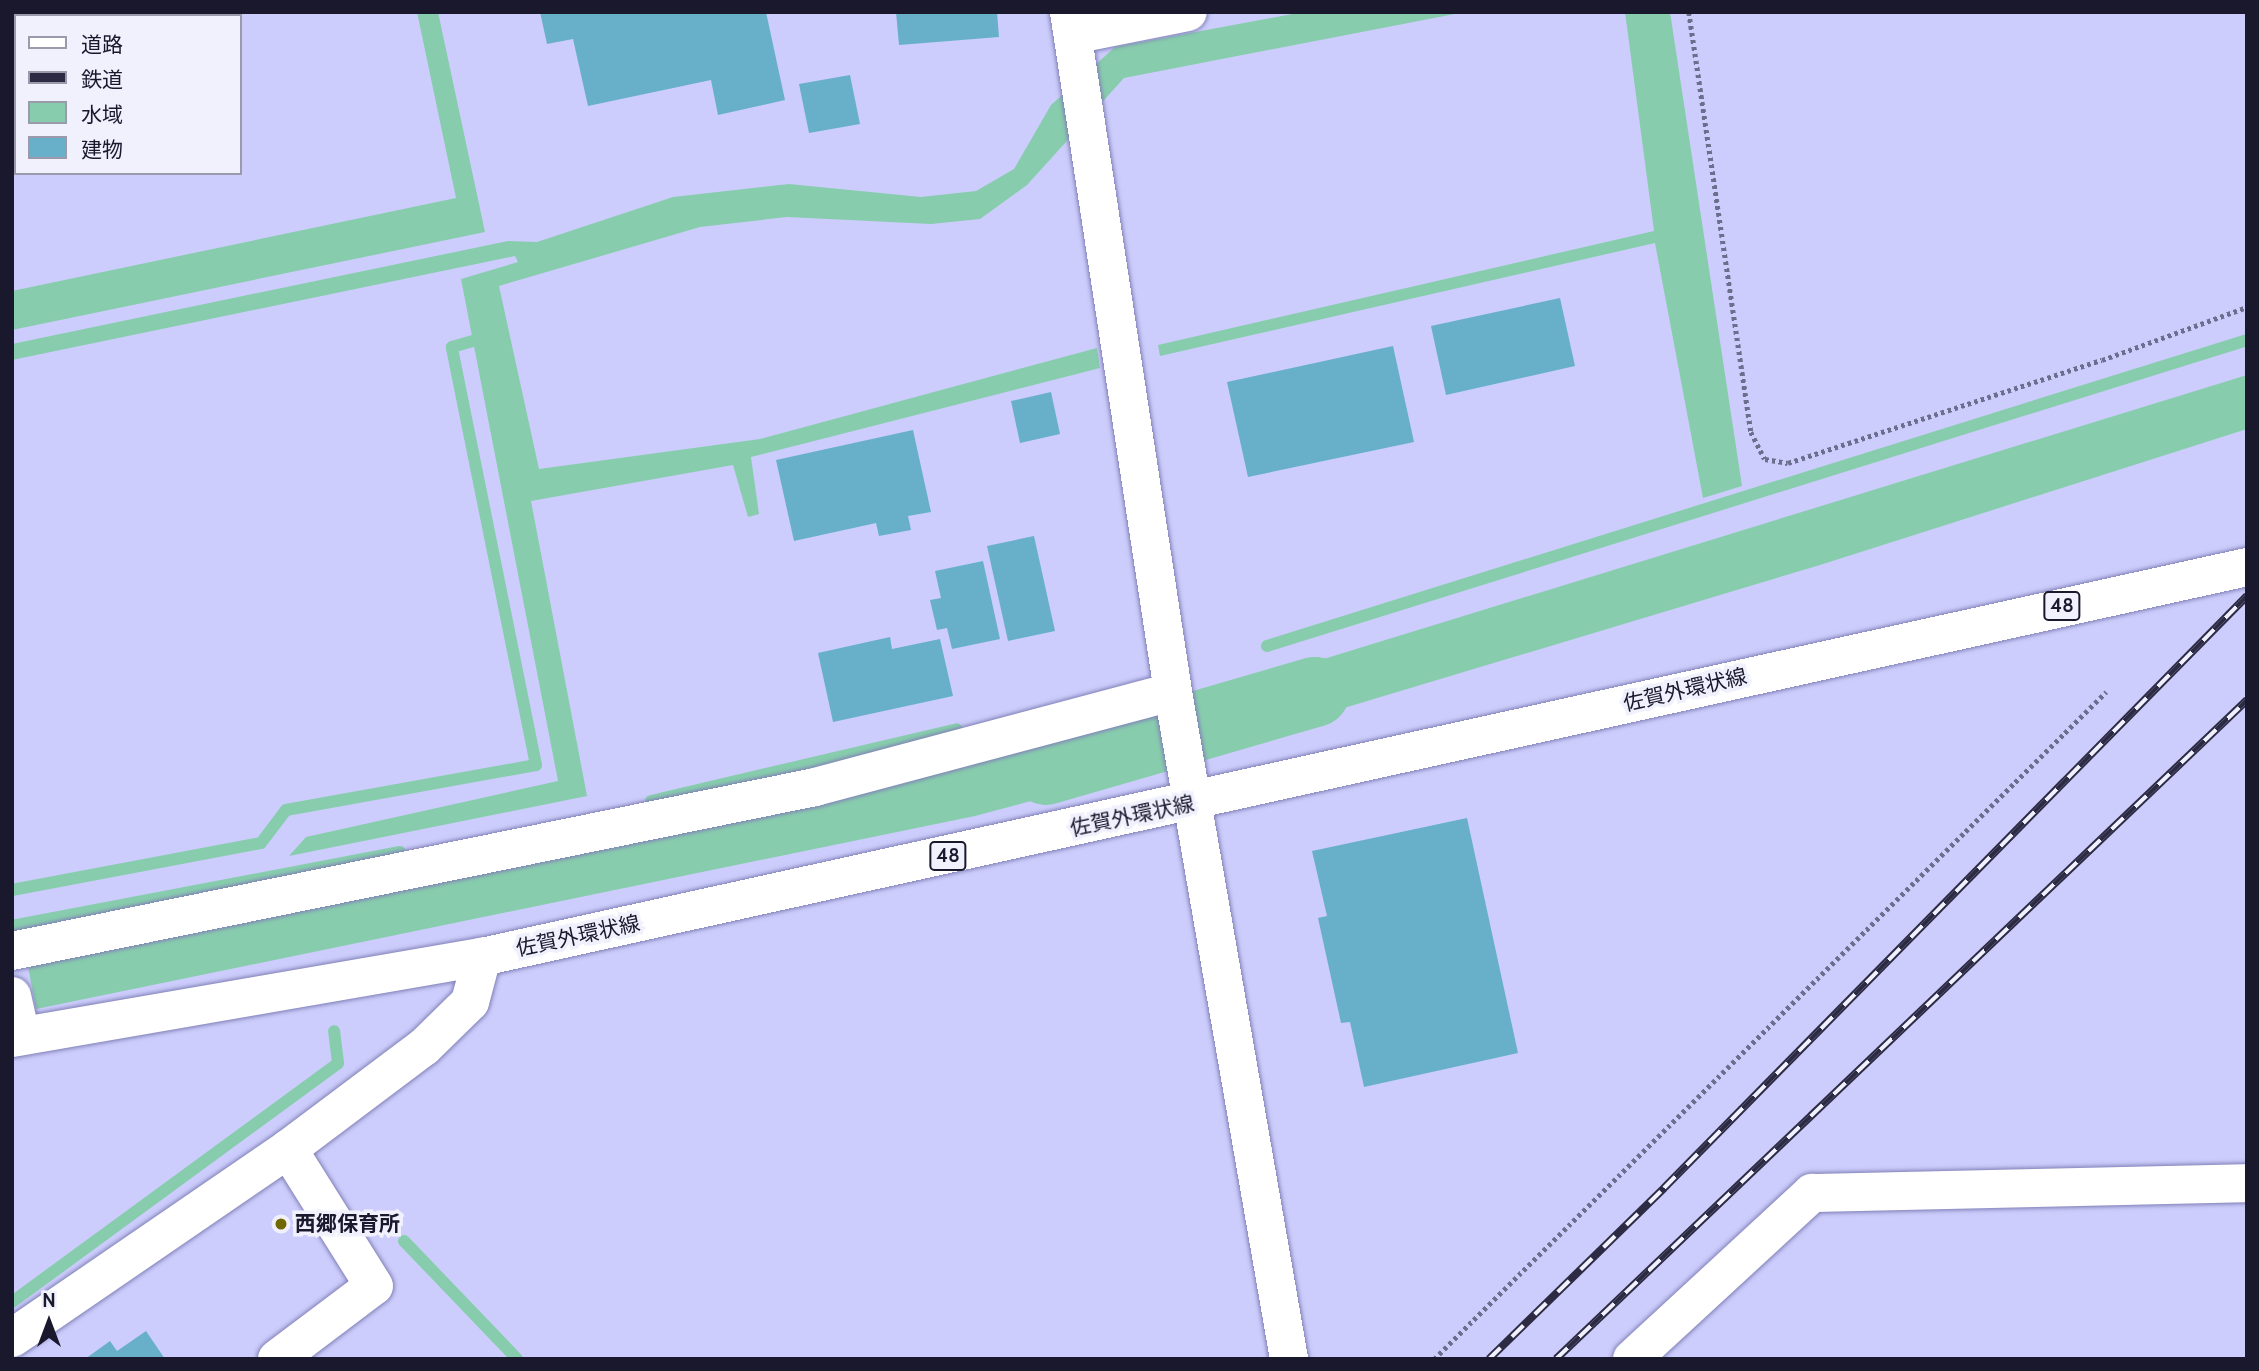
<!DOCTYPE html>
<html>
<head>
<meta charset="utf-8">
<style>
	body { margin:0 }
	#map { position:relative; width:2259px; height:1371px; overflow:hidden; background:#cccdfc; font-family:Cabin,"Noto Sans JP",sans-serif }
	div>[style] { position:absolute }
	.water>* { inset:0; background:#87cdad }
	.stream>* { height:12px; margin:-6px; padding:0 6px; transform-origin:6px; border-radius:6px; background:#87cdad }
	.river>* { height:70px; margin:-35px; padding:0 35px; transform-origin:35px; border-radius:35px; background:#87cdad }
	.building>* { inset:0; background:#68b0ca }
	.path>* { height:4.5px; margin-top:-2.25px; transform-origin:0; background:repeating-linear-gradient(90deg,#6d6d8e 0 3.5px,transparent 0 7px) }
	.roads { filter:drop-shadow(0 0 2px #8180b7) drop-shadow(0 0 2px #8180b7) }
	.street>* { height:38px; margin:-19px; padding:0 19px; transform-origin:19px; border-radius:19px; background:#fff }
	.secondary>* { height:38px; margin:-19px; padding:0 19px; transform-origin:19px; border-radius:19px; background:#fff }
	.primary>* { height:38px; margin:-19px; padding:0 19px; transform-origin:19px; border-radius:19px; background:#fff }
	.rail>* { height:8px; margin-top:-4px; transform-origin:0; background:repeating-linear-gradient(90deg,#f1f1fe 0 16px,#2c2b43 0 32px); box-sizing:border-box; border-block:2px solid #2c2b43 }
	.dots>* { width:19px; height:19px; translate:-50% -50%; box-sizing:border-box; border:4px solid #f1f1fe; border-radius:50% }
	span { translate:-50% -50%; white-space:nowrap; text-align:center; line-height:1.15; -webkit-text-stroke:7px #f1f1fe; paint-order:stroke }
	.shield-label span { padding:2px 5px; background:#f1f1fe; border:2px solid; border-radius:5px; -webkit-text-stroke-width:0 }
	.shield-label { font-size:19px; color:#19182d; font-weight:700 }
	.street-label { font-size:21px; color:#19182d }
	.poi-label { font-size:21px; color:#19182d; font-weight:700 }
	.left { translate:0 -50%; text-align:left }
	.frame { position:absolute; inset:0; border:14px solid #19182d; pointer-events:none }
	.legend { position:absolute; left:14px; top:14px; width:228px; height:161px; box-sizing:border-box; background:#f1f1fe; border:2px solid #9b9aaa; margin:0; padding:9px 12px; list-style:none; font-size:21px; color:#19182d }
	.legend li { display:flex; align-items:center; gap:14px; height:35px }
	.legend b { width:35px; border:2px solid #9b9aaa }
	.north { position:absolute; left:14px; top:1287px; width:70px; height:70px; -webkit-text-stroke:5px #f1f1fe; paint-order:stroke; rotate:0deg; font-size:19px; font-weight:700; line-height:28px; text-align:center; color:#19182d }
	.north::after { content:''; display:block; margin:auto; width:24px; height:32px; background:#19182d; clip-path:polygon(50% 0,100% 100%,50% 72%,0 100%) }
</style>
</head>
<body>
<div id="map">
	<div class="water">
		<i style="clip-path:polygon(417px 12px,438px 12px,485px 232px,12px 330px,12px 291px,456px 198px)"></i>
		<i style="clip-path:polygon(1303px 12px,1465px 12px,1124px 78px,1027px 185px,980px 219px,931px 224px,787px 217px,700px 227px,499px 286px,539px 469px,760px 439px,1097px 348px,1100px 368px,751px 457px,759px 514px,748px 517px,733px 465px,531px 501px,587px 796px,289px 856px,306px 837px,558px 781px,461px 279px,518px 262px,515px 256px,12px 360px,12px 344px,508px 241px,537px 242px,673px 197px,789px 184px,921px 197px,976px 191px,1014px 169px,1051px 105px,1115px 47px)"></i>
		<i style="clip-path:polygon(1625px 12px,1670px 12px,1742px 486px,1703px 498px,1655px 243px,1160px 356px,1158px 345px,1654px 231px)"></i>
		<i style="clip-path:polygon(2247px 375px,2247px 429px,1820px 565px,1241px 739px,1223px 718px,1220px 691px)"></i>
		<i style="clip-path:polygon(1134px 717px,1140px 741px,1124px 776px,975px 816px,36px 1009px,27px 961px)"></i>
	</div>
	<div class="stream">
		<i style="left:1267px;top:646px;width:1027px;rotate:-17.34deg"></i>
		<i style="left:651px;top:801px;width:314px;rotate:-13.2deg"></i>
		<i style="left:12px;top:890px;width:253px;rotate:-10.7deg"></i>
		<i style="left:261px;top:843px;width:41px;rotate:-52.9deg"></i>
		<i style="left:286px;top:810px;width:254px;rotate:-10.2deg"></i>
		<i style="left:536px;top:765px;width:426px;rotate:-101.4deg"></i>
		<i style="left:452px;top:347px;width:35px;rotate:-16deg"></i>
		<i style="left:12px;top:926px;width:395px;rotate:-10.8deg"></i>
		<i style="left:404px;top:1241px;width:163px;rotate:46.2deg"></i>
		<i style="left:12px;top:1302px;width:404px;rotate:-36.2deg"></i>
		<i style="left:338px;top:1063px;width:32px;rotate:-97deg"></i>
	</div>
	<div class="river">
		<i style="left:1046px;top:770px;width:280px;rotate:-16.2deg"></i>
	</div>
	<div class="building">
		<i style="clip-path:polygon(540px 12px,766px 12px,785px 100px,718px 115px,711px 80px,588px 106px,573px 39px,547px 44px)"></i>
		<i style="clip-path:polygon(896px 12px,997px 12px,999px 37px,899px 45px)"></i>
		<i style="clip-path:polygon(850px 75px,860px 124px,809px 133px,799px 84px)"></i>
		<i style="clip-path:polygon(1560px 298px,1575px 366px,1446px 395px,1431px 326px)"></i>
		<i style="clip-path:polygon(1393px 346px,1414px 442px,1248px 477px,1227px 382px)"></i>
		<i style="clip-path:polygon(1051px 392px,1060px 434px,1020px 443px,1011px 401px)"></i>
		<i style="clip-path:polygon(913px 430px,931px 512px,908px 516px,911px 530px,879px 536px,876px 523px,794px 541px,776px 460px)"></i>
		<i style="clip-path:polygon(1034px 536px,1055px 631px,1008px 641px,987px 546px)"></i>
		<i style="clip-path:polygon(983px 561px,1000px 639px,952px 649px,947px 628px,937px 630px,930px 600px,941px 598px,935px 571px)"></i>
		<i style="clip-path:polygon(890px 637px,892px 649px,940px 639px,953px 696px,833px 722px,818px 653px)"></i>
		<i style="clip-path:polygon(1467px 818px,1518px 1053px,1364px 1087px,1350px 1022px,1341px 1023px,1318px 918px,1327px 916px,1312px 851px)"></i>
		<i style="clip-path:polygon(146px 1331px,165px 1359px,85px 1359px,110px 1341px,117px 1351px)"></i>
	</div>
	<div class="path">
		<i style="left:1689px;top:12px;width:425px;rotate:81.6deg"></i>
		<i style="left:1751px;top:432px;width:30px;rotate:63deg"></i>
		<i style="left:1765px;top:459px;width:23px;rotate:10deg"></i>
		<i style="left:1788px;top:463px;width:330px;rotate:-18.2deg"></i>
		<i style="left:2102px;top:360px;width:154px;rotate:-20.1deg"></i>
		<i style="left:1434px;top:1359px;width:947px;rotate:-44.79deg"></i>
	</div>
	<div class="roads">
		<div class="street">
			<i style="left:1073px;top:35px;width:117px;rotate:-11.3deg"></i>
			<i style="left:12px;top:951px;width:820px;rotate:-11.54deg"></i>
			<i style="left:815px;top:787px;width:370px;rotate:-14.9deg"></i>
			<i style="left:12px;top:996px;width:41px;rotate:77.3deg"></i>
			<i style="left:12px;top:1338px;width:335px;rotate:-34.4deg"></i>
			<i style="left:288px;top:1149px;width:170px;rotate:-36.9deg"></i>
			<i style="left:424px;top:1047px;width:64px;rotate:-44.4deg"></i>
			<i style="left:470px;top:1002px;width:47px;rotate:-75.1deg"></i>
			<i style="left:277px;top:1359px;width:121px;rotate:-37deg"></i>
			<i style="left:374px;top:1286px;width:162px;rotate:-122.1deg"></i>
			<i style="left:1632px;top:1359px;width:245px;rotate:-42.7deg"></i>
			<i style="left:1812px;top:1193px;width:435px;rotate:-1.3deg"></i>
		</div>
		<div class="secondary">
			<i style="left:1069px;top:12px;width:688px;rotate:81.3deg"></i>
			<i style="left:1173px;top:692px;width:677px;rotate:80.13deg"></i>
		</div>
		<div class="primary">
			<i style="left:12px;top:1038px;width:477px;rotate:-9.8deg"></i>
			<i style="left:482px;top:957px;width:1808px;rotate:-12.46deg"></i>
		</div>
	</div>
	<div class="rail">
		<i style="left:1489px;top:1359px;width:245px;rotate:-44.3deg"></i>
		<i style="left:1664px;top:1188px;width:831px;rotate:-45.44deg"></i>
		<i style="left:1556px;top:1359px;width:955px;rotate:-43.64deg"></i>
	</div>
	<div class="dots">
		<i style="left:281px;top:1224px;background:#716800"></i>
	</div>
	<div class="shield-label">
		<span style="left:2062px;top:606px">48</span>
		<span style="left:948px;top:856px">48</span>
	</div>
	<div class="street-label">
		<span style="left:1685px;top:690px;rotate:-13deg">佐賀外環状線</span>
		<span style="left:1132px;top:816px;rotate:-12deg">佐賀外環状線</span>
		<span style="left:578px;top:936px;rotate:-12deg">佐賀外環状線</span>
	</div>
	<div class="poi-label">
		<span class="left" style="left:295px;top:1224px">西郷保育所</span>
	</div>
	<div class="frame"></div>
	<ul class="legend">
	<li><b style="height:9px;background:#fff"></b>道路</li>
	<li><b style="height:9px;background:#2c2b43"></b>鉄道</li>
	<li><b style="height:19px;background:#87cdad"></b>水域</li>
	<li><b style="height:19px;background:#68b0ca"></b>建物</li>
	</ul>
	<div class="north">N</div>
</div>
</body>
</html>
